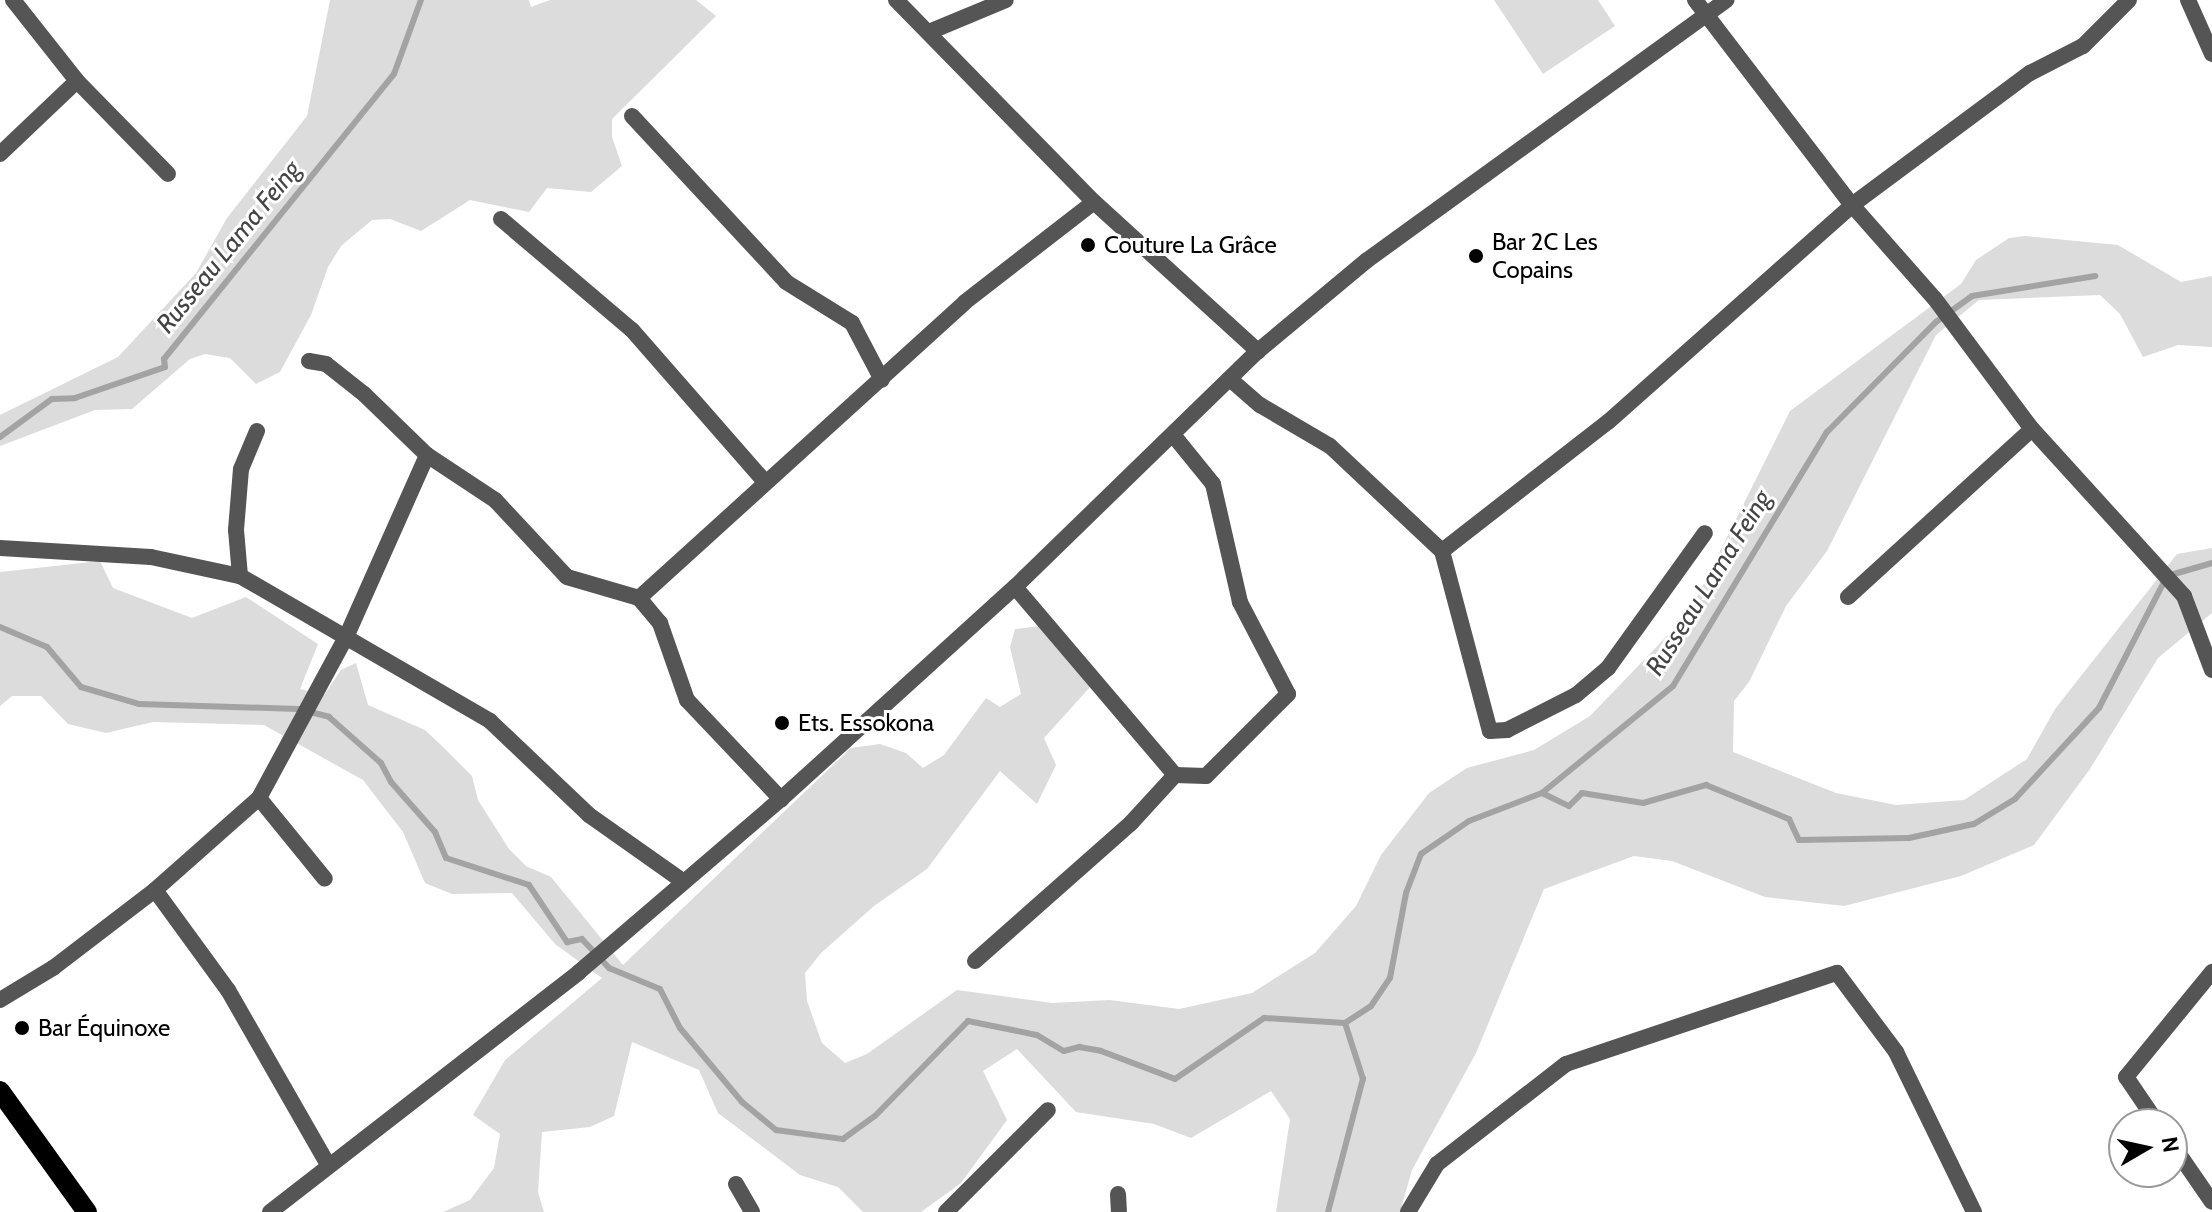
<!DOCTYPE html>
<html>
<head>
<meta charset="utf-8">
<style>
	body { margin:0 }
	#map { position:relative; width:2212px; height:1212px; overflow:hidden; background:#fff; font-family:Cabin,sans-serif }
	div>[style] { position:absolute }
	.green>* { inset:0; background:#dcdcdc }
	.stream>* { height:6px; margin:-3px; padding:0 3px; transform-origin:3px; border-radius:3px; background:#a3a3a3 }
	.street>* { height:16px; margin:-8px; padding:0 8px; transform-origin:8px; border-radius:8px; background:#555 }
	.primary>* { height:20px; margin:-10px; padding:0 10px; transform-origin:10px; border-radius:10px; background:#000 }
	.dots>* { width:22px; height:22px; translate:-50% -50%; box-sizing:border-box; border:4px solid #fff; border-radius:50% }
	span { translate:-50% -50%; white-space:nowrap; text-align:center; line-height:1.15; -webkit-text-stroke:6px #fff; paint-order:stroke }
	.poi-label { font-size:24px; color:#000 }
	.left { translate:0 -50%; text-align:left }
	.water-label { font-size:26px; color:#444; font-style:italic }
	.north { position:absolute; left:2108px; top:1108px; width:80px; height:80px; box-sizing:border-box; background:#fff; border:2px solid #999; border-radius:50%; rotate:81deg; font-size:22px; font-weight:700; line-height:32px; text-align:center; color:#000 }
	.north::after { content:''; display:block; margin:auto; width:28px; height:36px; background:#000; clip-path:polygon(50% 0,100% 100%,50% 72%,0 100%) }
</style>
</head>
<body>
<div id="map">
	<div class="green">
		<i style="clip-path:polygon(330px 0,529px 0,531px 7px,550px 0,696px 0,716px 16px,612px 119px,612px 137px,622px 166px,591px 192px,547px 188px,529px 212px,470px 200px,421px 231px,390px 219px,372px 220px,341px 246px,328px 267px,311px 315px,280px 372px,256px 384px,230px 358px,205px 354px,190px 359px,132px 409px,95px 410px,0 446px,0 415px,118px 357px,196px 273px,227px 218px,307px 116px)"></i>
		<i style="clip-path:polygon(1494px 0,1598px 0,1615px 26px,1543px 74px)"></i>
		<i style="clip-path:polygon(2025px 236px,2118px 245px,2181px 282px,2212px 276px,2212px 347px,2178px 345px,2143px 357px,2120px 314px,2100px 295px,1979px 300px,1936px 335px,1827px 551px,1786px 606px,1749px 682px,1734px 701px,1733px 752px,1836px 793px,1896px 805px,1964px 800px,2027px 759px,2055px 709px,2177px 554px,2212px 548px,2212px 613px,2158px 658px,2090px 769px,2034px 845px,1961px 876px,1844px 906px,1765px 897px,1672px 861px,1634px 856px,1544px 889px,1476px 1053px,1412px 1170px,1400px 1212px,1276px 1212px,1290px 1119px,1271px 1091px,1191px 1138px,1154px 1124px,1076px 1112px,1017px 1049px,983px 1071px,1007px 1120px,961px 1183px,921px 1212px,863px 1212px,838px 1187px,800px 1175px,718px 1113px,699px 1070px,632px 1042px,614px 1116px,590px 1127px,542px 1132px,538px 1192px,544px 1212px,443px 1212px,470px 1200px,494px 1168px,500px 1134px,473px 1115px,505px 1060px,602px 978px,555px 944px,512px 893px,452px 894px,425px 883px,403px 832px,363px 780px,264px 725px,153px 722px,106px 733px,68px 724px,41px 696px,12px 696px,0 706px,0 572px,100px 561px,113px 588px,192px 618px,246px 597px,318px 644px,300px 689px,324px 695px,341px 670px,356px 663px,368px 705px,425px 730px,443px 747px,472px 776px,478px 800px,509px 849px,526px 866px,551px 877px,623px 965px,851px 748px,880px 744px,906px 753px,923px 768px,944px 755px,986px 698px,1000px 707px,1021px 694px,1010px 647px,1015px 629px,1040px 626px,1091px 686px,1044px 738px,1056px 765px,1037px 804px,1000px 771px,927px 869px,874px 906px,821px 953px,805px 973px,807px 1001px,822px 1043px,845px 1063px,867px 1054px,957px 990px,1052px 1003px,1110px 1000px,1179px 1009px,1252px 993px,1315px 953px,1356px 906px,1381px 855px,1429px 793px,1467px 768px,1534px 750px,1590px 716px,1689px 613px,1790px 411px,1961px 284px,1976px 260px,2009px 238px)"></i>
	</div>
	<div class="stream">
		<i style="left:0;top:437px;width:64px;rotate:-36.2deg"></i>
		<i style="left:52px;top:399px;width:23px;rotate:-2deg"></i>
		<i style="left:75px;top:398px;width:95px;rotate:-19deg"></i>
		<i style="left:165px;top:367px;width:8px;rotate:-97deg"></i>
		<i style="left:164px;top:359px;width:366px;rotate:-51.1deg"></i>
		<i style="left:394px;top:74px;width:79px;rotate:-70deg"></i>
		<i style="left:0;top:627px;width:51px;rotate:23.1deg"></i>
		<i style="left:47px;top:647px;width:52px;rotate:49.6deg"></i>
		<i style="left:81px;top:687px;width:60px;rotate:16.3deg"></i>
		<i style="left:139px;top:704px;width:159px;rotate:1.8deg"></i>
		<i style="left:298px;top:709px;width:32px;rotate:14deg"></i>
		<i style="left:329px;top:717px;width:69px;rotate:41.5deg"></i>
		<i style="left:381px;top:763px;width:21px;rotate:62deg"></i>
		<i style="left:391px;top:782px;width:67px;rotate:48.7deg"></i>
		<i style="left:435px;top:832px;width:28px;rotate:67deg"></i>
		<i style="left:446px;top:858px;width:87px;rotate:18deg"></i>
		<i style="left:529px;top:885px;width:69px;rotate:56.3deg"></i>
		<i style="left:567px;top:942px;width:15px;rotate:-11deg"></i>
		<i style="left:582px;top:939px;width:40px;rotate:47deg"></i>
		<i style="left:609px;top:968px;width:55px;rotate:22.4deg"></i>
		<i style="left:660px;top:989px;width:44px;rotate:62.9deg"></i>
		<i style="left:680px;top:1028px;width:97px;rotate:50deg"></i>
		<i style="left:742px;top:1102px;width:44px;rotate:39.5deg"></i>
		<i style="left:776px;top:1130px;width:68px;rotate:7.7deg"></i>
		<i style="left:843px;top:1139px;width:39px;rotate:-36deg"></i>
		<i style="left:875px;top:1116px;width:133px;rotate:-45.6deg"></i>
		<i style="left:968px;top:1021px;width:70px;rotate:11.5deg"></i>
		<i style="left:1037px;top:1035px;width:31px;rotate:31deg"></i>
		<i style="left:1064px;top:1051px;width:16px;rotate:-15deg"></i>
		<i style="left:1079px;top:1047px;width:22px;rotate:10deg"></i>
		<i style="left:1101px;top:1051px;width:79px;rotate:20.7deg"></i>
		<i style="left:1175px;top:1079px;width:108px;rotate:-34.4deg"></i>
		<i style="left:1264px;top:1018px;width:81px;rotate:3.5deg"></i>
		<i style="left:1345px;top:1023px;width:31px;rotate:-33deg"></i>
		<i style="left:1371px;top:1006px;width:34px;rotate:-56deg"></i>
		<i style="left:1390px;top:978px;width:86px;rotate:-79.3deg"></i>
		<i style="left:1406px;top:893px;width:42px;rotate:-69deg"></i>
		<i style="left:1421px;top:854px;width:58px;rotate:-34.5deg"></i>
		<i style="left:1469px;top:821px;width:78px;rotate:-21deg"></i>
		<i style="left:1542px;top:793px;width:169px;rotate:-39.2deg"></i>
		<i style="left:1673px;top:686px;width:297px;rotate:-58.8deg"></i>
		<i style="left:1827px;top:432px;width:155px;rotate:-45.3deg"></i>
		<i style="left:1936px;top:322px;width:44px;rotate:-35.8deg"></i>
		<i style="left:1972px;top:296px;width:125px;rotate:-9.2deg"></i>
		<i style="left:1542px;top:793px;width:30px;rotate:26deg"></i>
		<i style="left:1569px;top:806px;width:18px;rotate:-45deg"></i>
		<i style="left:1582px;top:793px;width:62px;rotate:9.3deg"></i>
		<i style="left:1643px;top:803px;width:66px;rotate:-15.9deg"></i>
		<i style="left:1706px;top:785px;width:90px;rotate:22.3deg"></i>
		<i style="left:1789px;top:819px;width:23px;rotate:65deg"></i>
		<i style="left:1799px;top:840px;width:110px;rotate:-1deg"></i>
		<i style="left:1909px;top:838px;width:66px;rotate:-12.2deg"></i>
		<i style="left:1974px;top:824px;width:48px;rotate:-31.4deg"></i>
		<i style="left:2015px;top:799px;width:124px;rotate:-47.3deg"></i>
		<i style="left:2099px;top:708px;width:148px;rotate:-62.7deg"></i>
		<i style="left:2167px;top:576px;width:47px;rotate:-16.1deg"></i>
		<i style="left:1328px;top:1212px;width:138px;rotate:-75.3deg"></i>
		<i style="left:1363px;top:1079px;width:59px;rotate:-107.8deg"></i>
	</div>
	<div class="street">
		<i style="left:13px;top:0;width:103px;rotate:51.7deg"></i>
		<i style="left:77px;top:81px;width:130px;rotate:45.6deg"></i>
		<i style="left:896px;top:0;width:283px;rotate:45.6deg"></i>
		<i style="left:1094px;top:202px;width:222px;rotate:42.3deg"></i>
		<i style="left:1695px;top:0;width:258px;rotate:52.6deg"></i>
		<i style="left:1852px;top:205px;width:125px;rotate:48.6deg"></i>
		<i style="left:1935px;top:299px;width:162px;rotate:53.3deg"></i>
		<i style="left:2032px;top:429px;width:226px;rotate:47.7deg"></i>
		<i style="left:2184px;top:596px;width:79px;rotate:69.3deg"></i>
		<i style="left:2188px;top:0;width:59px;rotate:66deg"></i>
		<i style="left:929px;top:32px;width:83px;rotate:-22.6deg"></i>
		<i style="left:632px;top:116px;width:226px;rotate:47.1deg"></i>
		<i style="left:786px;top:282px;width:78px;rotate:31.8deg"></i>
		<i style="left:852px;top:323px;width:64px;rotate:62.2deg"></i>
		<i style="left:0;top:154px;width:106px;rotate:-43.5deg"></i>
		<i style="left:501px;top:219px;width:172px;rotate:40.3deg"></i>
		<i style="left:632px;top:330px;width:201px;rotate:48.8deg"></i>
		<i style="left:309px;top:361px;width:17px;rotate:10deg"></i>
		<i style="left:326px;top:364px;width:48px;rotate:38.3deg"></i>
		<i style="left:364px;top:394px;width:88px;rotate:44.1deg"></i>
		<i style="left:1231px;top:380px;width:38px;rotate:41deg"></i>
		<i style="left:1260px;top:405px;width:81px;rotate:30.4deg"></i>
		<i style="left:1330px;top:446px;width:154px;rotate:43.2deg"></i>
		<i style="left:1442px;top:551px;width:186px;rotate:75.1deg"></i>
		<i style="left:1490px;top:731px;width:17px;rotate:-3deg"></i>
		<i style="left:1507px;top:730px;width:77px;rotate:-26.9deg"></i>
		<i style="left:1576px;top:695px;width:42px;rotate:-40.2deg"></i>
		<i style="left:1608px;top:668px;width:166px;rotate:-54.3deg"></i>
		<i style="left:257px;top:431px;width:41px;rotate:112.8deg"></i>
		<i style="left:241px;top:469px;width:61px;rotate:94.7deg"></i>
		<i style="left:236px;top:530px;width:46px;rotate:85deg"></i>
		<i style="left:240px;top:576px;width:289px;rotate:30.1deg"></i>
		<i style="left:490px;top:721px;width:137px;rotate:43.5deg"></i>
		<i style="left:589px;top:815px;width:113px;rotate:35.2deg"></i>
		<i style="left:0;top:548px;width:151px;rotate:3.4deg"></i>
		<i style="left:151px;top:557px;width:91px;rotate:12.1deg"></i>
		<i style="left:1442px;top:551px;width:210px;rotate:-37.9deg"></i>
		<i style="left:1608px;top:422px;width:327px;rotate:-41.6deg"></i>
		<i style="left:1852px;top:205px;width:222px;rotate:-36.6deg"></i>
		<i style="left:2030px;top:73px;width:59px;rotate:-27deg"></i>
		<i style="left:2083px;top:46px;width:65px;rotate:-45deg"></i>
		<i style="left:1015px;top:587px;width:247px;rotate:49.6deg"></i>
		<i style="left:1175px;top:775px;width:31px;rotate:2deg"></i>
		<i style="left:1206px;top:776px;width:116px;rotate:-45deg"></i>
		<i style="left:1288px;top:694px;width:104px;rotate:-117.6deg"></i>
		<i style="left:1240px;top:602px;width:121px;rotate:-102.9deg"></i>
		<i style="left:1213px;top:484px;width:62px;rotate:-129.1deg"></i>
		<i style="left:1848px;top:597px;width:249px;rotate:-42.4deg"></i>
		<i style="left:639px;top:598px;width:33px;rotate:50deg"></i>
		<i style="left:660px;top:623px;width:82px;rotate:70.7deg"></i>
		<i style="left:687px;top:700px;width:137px;rotate:46.5deg"></i>
		<i style="left:259px;top:798px;width:104px;rotate:50.8deg"></i>
		<i style="left:155px;top:890px;width:124px;rotate:53.9deg"></i>
		<i style="left:228px;top:990px;width:199px;rotate:60.2deg"></i>
		<i style="left:975px;top:961px;width:208px;rotate:-41.5deg"></i>
		<i style="left:1131px;top:823px;width:65px;rotate:-47.5deg"></i>
		<i style="left:0;top:1000px;width:62px;rotate:-31.1deg"></i>
		<i style="left:53px;top:968px;width:128px;rotate:-37.4deg"></i>
		<i style="left:155px;top:890px;width:139px;rotate:-41.5deg"></i>
		<i style="left:259px;top:798px;width:185px;rotate:-61.6deg"></i>
		<i style="left:347px;top:635px;width:197px;rotate:-66deg"></i>
		<i style="left:427px;top:455px;width:82px;rotate:33.5deg"></i>
		<i style="left:495px;top:500px;width:105px;rotate:46.9deg"></i>
		<i style="left:567px;top:577px;width:75px;rotate:16.3deg"></i>
		<i style="left:639px;top:598px;width:440px;rotate:-42.2deg"></i>
		<i style="left:965px;top:302px;width:163px;rotate:-37.8deg"></i>
		<i style="left:2158px;top:1124px;width:57px;rotate:-124.2deg"></i>
		<i style="left:2126px;top:1077px;width:136px;rotate:-50.7deg"></i>
		<i style="left:2172px;top:1144px;width:70px;rotate:55.4deg"></i>
		<i style="left:736px;top:1184px;width:32px;rotate:60deg"></i>
		<i style="left:1118px;top:1194px;width:18px;rotate:87deg"></i>
		<i style="left:270px;top:1212px;width:391px;rotate:-37.8deg"></i>
		<i style="left:579px;top:972px;width:266px;rotate:-40.6deg"></i>
		<i style="left:781px;top:799px;width:316px;rotate:-42.2deg"></i>
		<i style="left:1015px;top:587px;width:339px;rotate:-44.2deg"></i>
		<i style="left:1258px;top:351px;width:141px;rotate:-39.8deg"></i>
		<i style="left:1366px;top:261px;width:445px;rotate:-35.9deg"></i>
		<i style="left:946px;top:1212px;width:144px;rotate:-45deg"></i>
		<i style="left:1408px;top:1212px;width:56px;rotate:-58.9deg"></i>
		<i style="left:1437px;top:1164px;width:163px;rotate:-37.8deg"></i>
		<i style="left:1566px;top:1064px;width:286px;rotate:-18.6deg"></i>
		<i style="left:1837px;top:973px;width:99px;rotate:53.2deg"></i>
		<i style="left:1896px;top:1052px;width:178px;rotate:64deg"></i>
	</div>
	<div class="primary">
		<i style="left:0;top:1091px;width:149px;rotate:54.3deg"></i>
	</div>
	<div class="dots">
		<i style="left:1088px;top:245px;background:#000"></i>
		<i style="left:1476px;top:256px;background:#000"></i>
		<i style="left:782px;top:723px;background:#000"></i>
		<i style="left:22px;top:1028px;background:#000"></i>
	</div>
	<div class="poi-label">
		<span class="left" style="left:1492px;top:256px">Bar 2C Les<br>Copains</span>
		<span class="left" style="left:1104px;top:245px">Couture La Grâce</span>
		<span class="left" style="left:798px;top:723px">Ets. Essokona</span>
		<span class="left" style="left:38px;top:1028px">Bar Équinoxe</span>
	</div>
	<div class="water-label">
		<span style="left:229px;top:247px;rotate:-51deg">Russeau Lama Feing</span>
		<span style="left:1709px;top:583px;rotate:-58deg">Russeau Lama Feing</span>
	</div>
	<div class="north">N</div>
</div>
</body>
</html>
